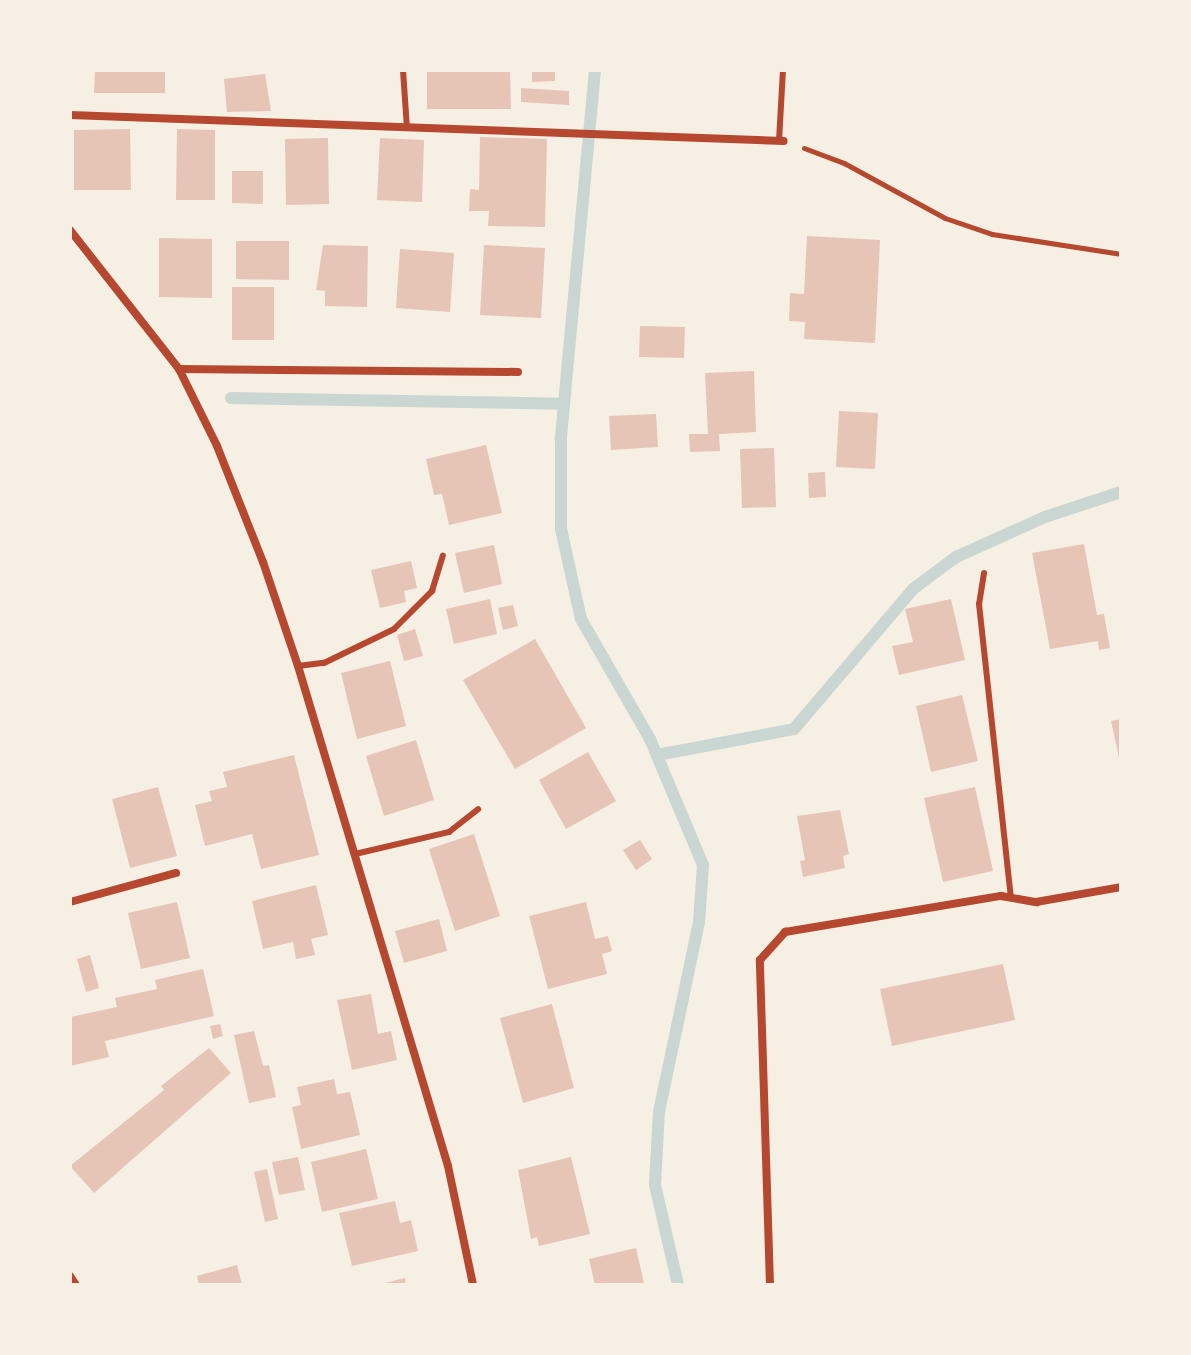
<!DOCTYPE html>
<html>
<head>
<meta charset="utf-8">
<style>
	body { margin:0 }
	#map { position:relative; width:1191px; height:1355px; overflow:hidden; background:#f6efe4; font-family:"IBM Plex Serif",serif }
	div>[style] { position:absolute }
	.stream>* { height:12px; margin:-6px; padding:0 6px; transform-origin:6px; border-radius:6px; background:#c9d6d2 }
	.building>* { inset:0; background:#e6c5b7 }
	.path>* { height:5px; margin:-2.5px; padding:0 2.5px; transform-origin:2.5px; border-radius:2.5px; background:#b5482f }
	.service>* { height:6px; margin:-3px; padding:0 3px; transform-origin:3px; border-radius:3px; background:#b5482f }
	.minor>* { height:8px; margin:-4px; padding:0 4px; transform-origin:4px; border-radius:4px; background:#b5482f }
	span { translate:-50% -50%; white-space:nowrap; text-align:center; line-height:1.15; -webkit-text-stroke:6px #f6efe4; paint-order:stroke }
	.frame { position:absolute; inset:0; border:72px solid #f6efe4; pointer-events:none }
</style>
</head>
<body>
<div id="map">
	<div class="stream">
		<i style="left:595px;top:70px;width:372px;rotate:95.3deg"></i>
		<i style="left:561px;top:440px;width:89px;rotate:90deg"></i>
		<i style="left:561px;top:529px;width:92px;rotate:77.5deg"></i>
		<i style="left:581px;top:619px;width:138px;rotate:60.1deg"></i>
		<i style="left:650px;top:739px;width:137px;rotate:67.2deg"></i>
		<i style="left:703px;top:865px;width:57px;rotate:94deg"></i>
		<i style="left:699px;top:922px;width:193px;rotate:101.9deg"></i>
		<i style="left:659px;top:1111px;width:74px;rotate:93.1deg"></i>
		<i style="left:655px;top:1185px;width:103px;rotate:77deg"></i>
		<i style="left:231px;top:398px;width:333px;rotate:1deg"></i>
		<i style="left:657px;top:755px;width:139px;rotate:-10.7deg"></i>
		<i style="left:794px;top:729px;width:184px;rotate:-49.6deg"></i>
		<i style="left:913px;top:589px;width:54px;rotate:-36.7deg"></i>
		<i style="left:956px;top:557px;width:98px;rotate:-24.2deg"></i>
		<i style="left:1045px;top:517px;width:80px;rotate:-18.2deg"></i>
	</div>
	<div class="building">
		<i style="clip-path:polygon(95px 70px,165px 70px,165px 93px,94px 93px)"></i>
		<i style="clip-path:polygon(427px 70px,510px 70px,511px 109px,427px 109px)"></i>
		<i style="clip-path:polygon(532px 70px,555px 70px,555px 81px,532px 82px)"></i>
		<i style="clip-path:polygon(265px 74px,271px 111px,227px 112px,224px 79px)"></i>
		<i style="clip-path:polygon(521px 88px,569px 91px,569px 105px,521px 102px)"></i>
		<i style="clip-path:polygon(130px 129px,131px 190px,74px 190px,74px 130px)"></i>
		<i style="clip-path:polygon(177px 129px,215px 130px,215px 200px,176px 200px)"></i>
		<i style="clip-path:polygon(480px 137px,547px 139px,545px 227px,488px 226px,489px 211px,469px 211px,470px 189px,479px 190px)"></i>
		<i style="clip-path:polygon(328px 138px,329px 204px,286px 205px,285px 139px)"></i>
		<i style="clip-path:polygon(380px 138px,424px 140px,422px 202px,377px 200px)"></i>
		<i style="clip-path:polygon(232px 171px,263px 171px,263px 204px,232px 203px)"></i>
		<i style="clip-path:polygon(807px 236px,880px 240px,875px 343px,804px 339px,805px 322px,789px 321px,790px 293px,804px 294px)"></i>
		<i style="clip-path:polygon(159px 238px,212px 239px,212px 298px,159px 297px)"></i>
		<i style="clip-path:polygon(236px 241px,289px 241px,289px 280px,236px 279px)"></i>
		<i style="clip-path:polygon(323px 245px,368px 246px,367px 307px,325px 306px,325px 291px,316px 290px)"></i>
		<i style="clip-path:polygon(484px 245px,545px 248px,541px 318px,480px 315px)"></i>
		<i style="clip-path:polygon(400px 249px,454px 253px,450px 312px,396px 308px)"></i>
		<i style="clip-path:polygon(232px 287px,274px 287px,274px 340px,232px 340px)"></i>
		<i style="clip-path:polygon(640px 326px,685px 327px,684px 358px,639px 357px)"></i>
		<i style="clip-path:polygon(754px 371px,756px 432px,719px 434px,720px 451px,690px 452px,689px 434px,708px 434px,705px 373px)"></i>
		<i style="clip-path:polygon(839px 411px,878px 413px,875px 469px,836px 467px)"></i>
		<i style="clip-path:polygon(656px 414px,658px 447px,611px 450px,609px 416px)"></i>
		<i style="clip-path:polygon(486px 445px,502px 513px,449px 525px,442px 494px,434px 495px,426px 459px)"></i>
		<i style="clip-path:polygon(774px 448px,776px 507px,742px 508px,740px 449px)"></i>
		<i style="clip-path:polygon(825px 472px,826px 497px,809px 498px,808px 473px)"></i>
		<i style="clip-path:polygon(1084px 544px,1097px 615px,1104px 614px,1110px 648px,1099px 650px,1098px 641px,1050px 649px,1032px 553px)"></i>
		<i style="clip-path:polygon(494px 545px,502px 584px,464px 593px,455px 553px)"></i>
		<i style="clip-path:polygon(411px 561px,417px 588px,404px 591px,406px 602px,380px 608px,371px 570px)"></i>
		<i style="clip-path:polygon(490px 599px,497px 634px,454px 644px,446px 609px)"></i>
		<i style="clip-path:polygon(951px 599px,965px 660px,899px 675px,892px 646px,913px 642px,905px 609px)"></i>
		<i style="clip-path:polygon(513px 605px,518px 626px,503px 630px,498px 608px)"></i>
		<i style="clip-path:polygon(415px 629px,423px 656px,404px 661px,397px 635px)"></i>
		<i style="clip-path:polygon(535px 639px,586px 728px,515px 769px,463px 680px)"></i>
		<i style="clip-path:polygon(390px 661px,406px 726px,357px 739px,341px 673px)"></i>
		<i style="clip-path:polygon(962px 695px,978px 761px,931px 772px,916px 706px)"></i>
		<i style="clip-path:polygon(1121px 719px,1121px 762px,1120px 762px,1111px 721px)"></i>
		<i style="clip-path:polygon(416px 740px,434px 800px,384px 816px,366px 756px)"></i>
		<i style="clip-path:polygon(588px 752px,616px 801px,566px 829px,539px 780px)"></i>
		<i style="clip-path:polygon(294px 755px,319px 855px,261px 869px,252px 834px,205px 846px,195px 805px,212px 801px,209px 791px,227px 787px,223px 772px)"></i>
		<i style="clip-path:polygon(158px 787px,177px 856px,130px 868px,112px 799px)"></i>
		<i style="clip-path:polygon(975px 787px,993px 871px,943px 882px,924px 798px)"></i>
		<i style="clip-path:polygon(840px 810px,849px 854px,843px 856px,845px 868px,803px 877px,800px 861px,805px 860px,797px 816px)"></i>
		<i style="clip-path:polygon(474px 834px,500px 916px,455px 931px,429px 849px)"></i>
		<i style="clip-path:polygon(640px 840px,652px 859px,636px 870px,623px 850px)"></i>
		<i style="clip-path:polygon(316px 885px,328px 935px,311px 939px,315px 955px,296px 959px,293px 942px,263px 949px,252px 901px)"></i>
		<i style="clip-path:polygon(177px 902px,190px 958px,141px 969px,128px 913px)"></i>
		<i style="clip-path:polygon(586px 902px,595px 939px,608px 936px,612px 951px,602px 954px,607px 974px,548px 989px,529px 916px)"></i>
		<i style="clip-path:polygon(439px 919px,447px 951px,404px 963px,395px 931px)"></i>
		<i style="clip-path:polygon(90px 955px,99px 988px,86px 992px,77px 959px)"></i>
		<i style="clip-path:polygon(1003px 964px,1015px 1020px,892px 1046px,880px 989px)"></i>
		<i style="clip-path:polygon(203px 969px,214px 1016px,105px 1041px,109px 1057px,70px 1066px,70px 1017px,117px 1007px,115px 998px,157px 989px,155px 980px)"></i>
		<i style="clip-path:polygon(371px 994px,378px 1034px,391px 1031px,397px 1060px,352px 1070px,337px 1000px)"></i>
		<i style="clip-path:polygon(552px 1004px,574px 1088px,523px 1103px,500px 1018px)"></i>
		<i style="clip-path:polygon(220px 1024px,223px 1036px,213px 1039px,210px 1026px)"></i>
		<i style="clip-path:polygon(254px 1031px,263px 1066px,269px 1065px,276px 1097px,249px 1103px,234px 1035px)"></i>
		<i style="clip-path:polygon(209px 1048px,231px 1073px,94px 1193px,70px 1166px,164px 1090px,161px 1086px)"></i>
		<i style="clip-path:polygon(334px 1079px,337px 1094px,350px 1092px,360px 1135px,301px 1149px,292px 1107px,301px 1105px,297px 1087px)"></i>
		<i style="clip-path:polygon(366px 1149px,378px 1199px,322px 1212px,311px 1162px)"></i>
		<i style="clip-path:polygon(298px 1157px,305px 1190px,279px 1195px,272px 1162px)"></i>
		<i style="clip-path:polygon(571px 1157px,590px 1234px,539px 1246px,537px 1237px,531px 1239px,518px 1170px)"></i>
		<i style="clip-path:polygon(267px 1169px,278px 1219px,265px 1222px,254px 1172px)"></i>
		<i style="clip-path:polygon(395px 1201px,400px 1223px,411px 1220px,418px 1251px,352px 1266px,339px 1213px)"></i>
		<i style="clip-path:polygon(636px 1248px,644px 1283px,595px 1285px,589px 1259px)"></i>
		<i style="clip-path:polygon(237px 1265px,242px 1285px,199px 1285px,197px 1276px)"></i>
		<i style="clip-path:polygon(405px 1278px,406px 1285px,381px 1285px,381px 1284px)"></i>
	</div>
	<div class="path">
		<i style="left:804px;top:148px;width:43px;rotate:20.6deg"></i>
		<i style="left:844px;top:163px;width:115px;rotate:28.6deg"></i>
		<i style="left:945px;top:218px;width:50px;rotate:18.8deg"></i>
		<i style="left:992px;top:234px;width:131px;rotate:8.8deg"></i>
	</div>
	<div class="service">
		<i style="left:403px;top:70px;width:58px;rotate:86.1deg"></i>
		<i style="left:779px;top:141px;width:71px;rotate:-86.8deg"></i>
		<i style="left:984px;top:573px;width:31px;rotate:99deg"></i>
		<i style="left:979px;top:604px;width:296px;rotate:83.8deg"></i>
		<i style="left:298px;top:666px;width:26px;rotate:-7deg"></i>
		<i style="left:324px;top:663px;width:78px;rotate:-25.9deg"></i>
		<i style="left:394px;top:629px;width:54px;rotate:-45deg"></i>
		<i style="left:432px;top:591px;width:37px;rotate:-73deg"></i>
		<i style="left:355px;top:854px;width:97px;rotate:-13.2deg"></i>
		<i style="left:449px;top:832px;width:37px;rotate:-38deg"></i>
	</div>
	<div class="minor">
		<i style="left:70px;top:115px;width:714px;rotate:2.09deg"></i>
		<i style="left:70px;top:230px;width:177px;rotate:51.9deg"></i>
		<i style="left:179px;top:369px;width:86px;rotate:63.7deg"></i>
		<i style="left:217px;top:446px;width:125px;rotate:68.4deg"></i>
		<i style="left:263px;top:562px;width:110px;rotate:71.4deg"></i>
		<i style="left:298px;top:666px;width:522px;rotate:73.3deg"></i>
		<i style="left:448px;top:1166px;width:122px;rotate:78.1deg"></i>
		<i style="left:179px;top:369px;width:339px;rotate:0.5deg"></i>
		<i style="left:70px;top:902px;width:110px;rotate:-15.3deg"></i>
		<i style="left:70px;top:1276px;width:11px;rotate:56deg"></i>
		<i style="left:770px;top:1285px;width:325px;rotate:-91.8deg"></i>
		<i style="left:760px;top:960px;width:38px;rotate:-48deg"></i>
		<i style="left:785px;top:932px;width:219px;rotate:-9.5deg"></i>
		<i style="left:1001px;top:896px;width:36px;rotate:10deg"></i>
		<i style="left:1036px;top:902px;width:86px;rotate:-10deg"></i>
	</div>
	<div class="frame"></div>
</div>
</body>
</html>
